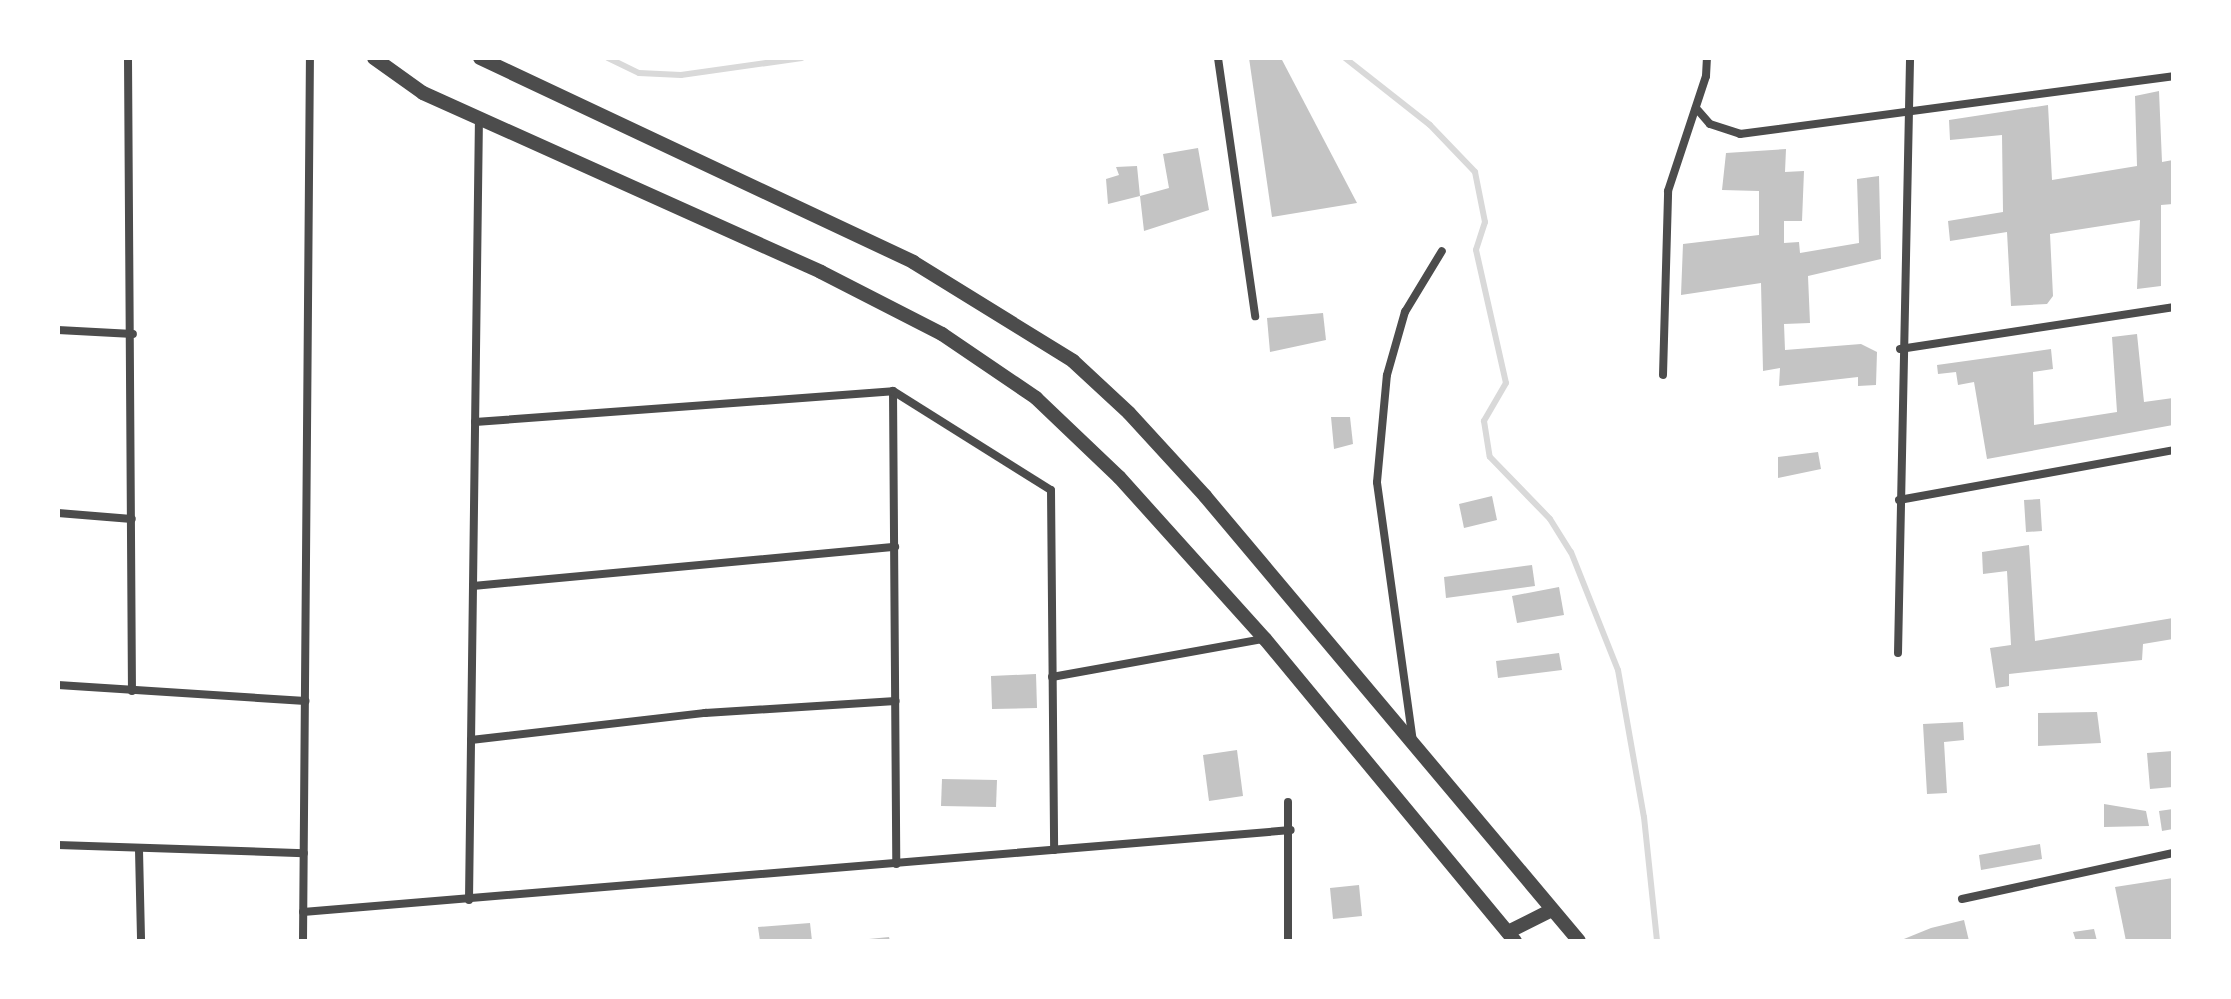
<!DOCTYPE html>
<html>
<head>
<meta charset="utf-8">
<style>
	body { margin:0 }
	#map { position:relative; width:2231px; height:999px; overflow:hidden; background:#fff; font-family:Manrope,sans-serif }
	div>[style] { position:absolute }
	.stream>* { height:6px; margin:-3px; padding:0 3px; transform-origin:3px; border-radius:3px; background:#d9d9d9 }
	.building>* { inset:0; background:#c4c4c4 }
	.minor>* { height:8px; margin:-4px; padding:0 4px; transform-origin:4px; border-radius:4px; background:#4c4c4c }
	.tertiary>* { height:14px; margin:-7px; padding:0 7px; transform-origin:7px; border-radius:7px; background:#4c4c4c }
	span { translate:-50% -50%; white-space:nowrap; text-align:center; line-height:1.15; -webkit-text-stroke:7px #fff; paint-order:stroke }
	.frame { position:absolute; inset:0; border:60px solid #fff; pointer-events:none }
</style>
</head>
<body>
<div id="map">
	<div class="stream">
		<i style="left:608px;top:58px;width:34px;rotate:26deg"></i>
		<i style="left:639px;top:73px;width:42px;rotate:2.7deg"></i>
		<i style="left:681px;top:75px;width:122px;rotate:-8deg"></i>
		<i style="left:1345px;top:58px;width:108px;rotate:38.2deg"></i>
		<i style="left:1430px;top:125px;width:65px;rotate:46.2deg"></i>
		<i style="left:1475px;top:172px;width:51px;rotate:78.7deg"></i>
		<i style="left:1485px;top:222px;width:29px;rotate:108deg"></i>
		<i style="left:1476px;top:250px;width:136px;rotate:77.3deg"></i>
		<i style="left:1506px;top:383px;width:44px;rotate:120.1deg"></i>
		<i style="left:1484px;top:421px;width:36px;rotate:81deg"></i>
		<i style="left:1490px;top:457px;width:86px;rotate:45.9deg"></i>
		<i style="left:1550px;top:519px;width:39px;rotate:58deg"></i>
		<i style="left:1571px;top:552px;width:127px;rotate:68.3deg"></i>
		<i style="left:1618px;top:670px;width:149px;rotate:80deg"></i>
		<i style="left:1644px;top:817px;width:125px;rotate:84deg"></i>
	</div>
	<div class="building">
		<i style="clip-path:polygon(1249px 58px,1281px 58px,1357px 203px,1272px 217px)"></i>
		<i style="clip-path:polygon(2159px 91px,2162px 162px,2173px 160px,2173px 204px,2161px 205px,2161px 286px,2137px 289px,2140px 220px,2050px 234px,2053px 296px,2047px 304px,2011px 306px,2007px 232px,1950px 241px,1948px 221px,2003px 212px,2002px 135px,1950px 140px,1949px 120px,2048px 105px,2052px 180px,2137px 166px,2135px 96px)"></i>
		<i style="clip-path:polygon(1198px 148px,1209px 210px,1144px 231px,1140px 196px,1169px 188px,1163px 154px)"></i>
		<i style="clip-path:polygon(1786px 149px,1785px 172px,1804px 171px,1802px 221px,1784px 221px,1784px 243px,1799px 242px,1800px 253px,1859px 243px,1857px 179px,1879px 176px,1881px 259px,1808px 276px,1810px 323px,1784px 324px,1785px 350px,1861px 344px,1877px 352px,1876px 385px,1858px 386px,1858px 377px,1779px 386px,1780px 368px,1763px 371px,1761px 283px,1681px 295px,1683px 244px,1759px 235px,1759px 191px,1722px 190px,1726px 153px)"></i>
		<i style="clip-path:polygon(1137px 166px,1140px 196px,1108px 204px,1106px 179px,1119px 175px,1116px 167px)"></i>
		<i style="clip-path:polygon(1323px 313px,1326px 340px,1270px 352px,1267px 318px)"></i>
		<i style="clip-path:polygon(2137px 334px,2144px 402px,2173px 398px,2173px 425px,1987px 459px,1974px 382px,1958px 385px,1956px 372px,1938px 374px,1937px 365px,2051px 349px,2053px 369px,2033px 372px,2034px 425px,2117px 412px,2112px 337px)"></i>
		<i style="clip-path:polygon(1331px 417px,1350px 417px,1353px 444px,1334px 449px)"></i>
		<i style="clip-path:polygon(1818px 452px,1821px 469px,1778px 478px,1778px 457px)"></i>
		<i style="clip-path:polygon(1492px 496px,1497px 520px,1464px 528px,1459px 504px)"></i>
		<i style="clip-path:polygon(2040px 499px,2042px 531px,2026px 532px,2024px 500px)"></i>
		<i style="clip-path:polygon(2029px 545px,2035px 641px,2173px 618px,2173px 639px,2143px 644px,2142px 660px,2009px 674px,2009px 686px,1996px 688px,1990px 648px,2011px 645px,2007px 571px,1983px 574px,1982px 552px)"></i>
		<i style="clip-path:polygon(1532px 565px,1535px 586px,1446px 598px,1444px 577px)"></i>
		<i style="clip-path:polygon(1559px 587px,1564px 615px,1517px 623px,1512px 596px)"></i>
		<i style="clip-path:polygon(1559px 653px,1562px 670px,1498px 678px,1496px 661px)"></i>
		<i style="clip-path:polygon(1036px 674px,1037px 708px,992px 709px,991px 676px)"></i>
		<i style="clip-path:polygon(2097px 712px,2101px 743px,2038px 746px,2038px 713px)"></i>
		<i style="clip-path:polygon(1963px 722px,1964px 740px,1944px 742px,1947px 793px,1927px 794px,1923px 724px)"></i>
		<i style="clip-path:polygon(1237px 750px,1243px 796px,1209px 801px,1203px 755px)"></i>
		<i style="clip-path:polygon(2173px 751px,2173px 787px,2150px 789px,2147px 753px)"></i>
		<i style="clip-path:polygon(942px 779px,997px 780px,996px 807px,941px 806px)"></i>
		<i style="clip-path:polygon(2104px 804px,2146px 811px,2149px 826px,2104px 827px)"></i>
		<i style="clip-path:polygon(2173px 809px,2173px 829px,2162px 831px,2159px 811px)"></i>
		<i style="clip-path:polygon(2040px 844px,2042px 859px,1981px 870px,1979px 855px)"></i>
		<i style="clip-path:polygon(2173px 878px,2173px 941px,2126px 941px,2115px 887px)"></i>
		<i style="clip-path:polygon(1359px 885px,1362px 916px,1333px 919px,1330px 888px)"></i>
		<i style="clip-path:polygon(1964px 920px,1969px 941px,1899px 941px,1931px 928px)"></i>
		<i style="clip-path:polygon(810px 923px,812px 941px,760px 941px,758px 927px)"></i>
		<i style="clip-path:polygon(2094px 929px,2097px 941px,2076px 941px,2073px 932px)"></i>
		<i style="clip-path:polygon(889px 937px,890px 941px,869px 941px,869px 939px)"></i>
	</div>
	<div class="minor">
		<i style="left:128px;top:58px;width:633px;rotate:89.64deg"></i>
		<i style="left:1218px;top:58px;width:261px;rotate:81.8deg"></i>
		<i style="left:1696px;top:108px;width:21px;rotate:49deg"></i>
		<i style="left:1710px;top:124px;width:32px;rotate:18deg"></i>
		<i style="left:1740px;top:134px;width:437px;rotate:-7.6deg"></i>
		<i style="left:58px;top:330px;width:75px;rotate:3.1deg"></i>
		<i style="left:1900px;top:349px;width:276px;rotate:-8.7deg"></i>
		<i style="left:1663px;top:375px;width:184px;rotate:-88.4deg"></i>
		<i style="left:1668px;top:191px;width:121px;rotate:-71.7deg"></i>
		<i style="left:1706px;top:76px;width:18px;rotate:-87deg"></i>
		<i style="left:893px;top:391px;width:473px;rotate:89.6deg"></i>
		<i style="left:475px;top:422px;width:419px;rotate:-4.2deg"></i>
		<i style="left:893px;top:391px;width:186px;rotate:32.1deg"></i>
		<i style="left:1051px;top:490px;width:360px;rotate:89.5deg"></i>
		<i style="left:1899px;top:500px;width:279px;rotate:-10.3deg"></i>
		<i style="left:58px;top:513px;width:74px;rotate:4.6deg"></i>
		<i style="left:473px;top:586px;width:424px;rotate:-5.3deg"></i>
		<i style="left:1898px;top:653px;width:595px;rotate:-88.84deg"></i>
		<i style="left:1052px;top:677px;width:215px;rotate:-10.2deg"></i>
		<i style="left:58px;top:685px;width:248px;rotate:3.7deg"></i>
		<i style="left:471px;top:740px;width:236px;rotate:-6.6deg"></i>
		<i style="left:705px;top:713px;width:191px;rotate:-3.6deg"></i>
		<i style="left:1413px;top:742px;width:262px;rotate:-97.9deg"></i>
		<i style="left:1377px;top:482px;width:107px;rotate:-84.7deg"></i>
		<i style="left:1387px;top:375px;width:66px;rotate:-74.1deg"></i>
		<i style="left:1405px;top:312px;width:71px;rotate:-58.8deg"></i>
		<i style="left:1288px;top:802px;width:139px;rotate:90deg"></i>
		<i style="left:58px;top:845px;width:246px;rotate:1.9deg"></i>
		<i style="left:139px;top:850px;width:91px;rotate:88.7deg"></i>
		<i style="left:1962px;top:899px;width:216px;rotate:-12.3deg"></i>
		<i style="left:469px;top:900px;width:781px;rotate:-89.27deg"></i>
		<i style="left:303px;top:912px;width:991px;rotate:-4.74deg"></i>
		<i style="left:303px;top:941px;width:883px;rotate:-89.55deg"></i>
	</div>
	<div class="tertiary">
		<i style="left:374px;top:58px;width:60px;rotate:35.5deg"></i>
		<i style="left:423px;top:93px;width:436px;rotate:24.2deg"></i>
		<i style="left:821px;top:272px;width:136px;rotate:27.1deg"></i>
		<i style="left:942px;top:334px;width:114px;rotate:34.2deg"></i>
		<i style="left:1036px;top:398px;width:115px;rotate:43.6deg"></i>
		<i style="left:1119px;top:477px;width:218px;rotate:48deg"></i>
		<i style="left:1265px;top:639px;width:392px;rotate:50.4deg"></i>
		<i style="left:480px;top:58px;width:479px;rotate:25.2deg"></i>
		<i style="left:913px;top:262px;width:188px;rotate:31.7deg"></i>
		<i style="left:1073px;top:361px;width:76px;rotate:42.9deg"></i>
		<i style="left:1129px;top:413px;width:113px;rotate:47.5deg"></i>
		<i style="left:1205px;top:496px;width:581px;rotate:49.95deg"></i>
		<i style="left:1508px;top:932px;width:49px;rotate:-26.6deg"></i>
	</div>
	<div class="frame"></div>
</div>
</body>
</html>
